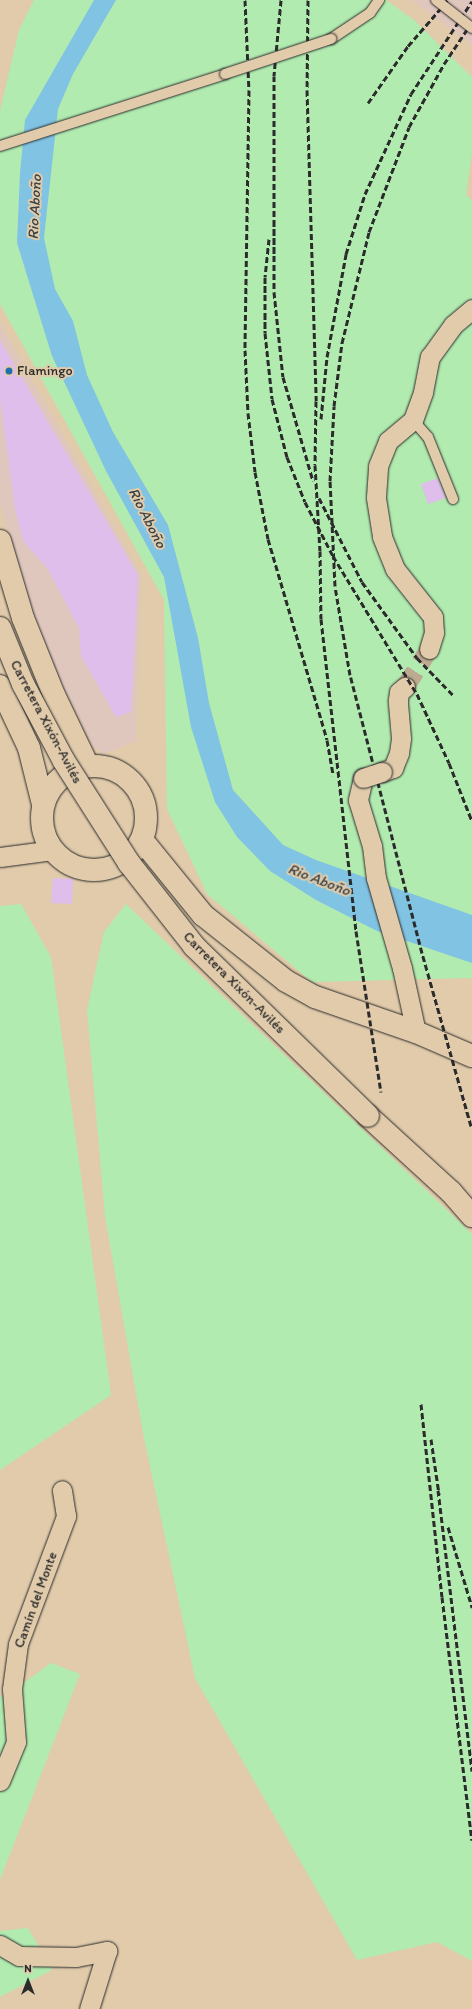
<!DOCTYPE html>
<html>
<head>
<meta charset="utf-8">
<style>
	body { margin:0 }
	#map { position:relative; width:472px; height:2009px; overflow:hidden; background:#e1cbab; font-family:Itim,sans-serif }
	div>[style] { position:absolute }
	.built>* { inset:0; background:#e0c7be }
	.green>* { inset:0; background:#b1ebb0 }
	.water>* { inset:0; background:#81c3e2 }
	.building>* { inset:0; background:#dfbeeb }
	.street-tunnel>* { height:19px; margin-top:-9.5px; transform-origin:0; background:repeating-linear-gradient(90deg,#bdab91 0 19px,transparent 0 29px) }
	.roads { filter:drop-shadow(0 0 1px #2b2b2b) drop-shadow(0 0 1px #2b2b2b) }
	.lane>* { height:10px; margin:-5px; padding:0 5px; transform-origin:5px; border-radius:5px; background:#e1cbab }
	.street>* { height:19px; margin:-9.5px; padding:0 9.5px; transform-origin:9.5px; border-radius:9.5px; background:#e1cbab }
	.secondary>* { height:22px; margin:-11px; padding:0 11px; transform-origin:11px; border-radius:11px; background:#e1cbab }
	.secondary>.ring { margin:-11px; padding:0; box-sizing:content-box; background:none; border:22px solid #e1cbab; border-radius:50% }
	.highway>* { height:22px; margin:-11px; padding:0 11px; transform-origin:11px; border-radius:11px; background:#e1cbab }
	.rail>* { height:3px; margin-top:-1.5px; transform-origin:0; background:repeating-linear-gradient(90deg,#2b2b2b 0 6px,transparent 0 9px) }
	.bridges { filter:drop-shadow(0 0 1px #2b2b2b) drop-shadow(0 0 1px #2b2b2b) }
	.lane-bridge>* { height:10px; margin:-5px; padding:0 5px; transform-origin:5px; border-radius:5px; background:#e1cbab }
	.street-bridge>* { height:19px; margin:-9.5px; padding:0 9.5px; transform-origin:9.5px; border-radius:9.5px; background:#e1cbab }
	.highway-bridge>* { height:22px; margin:-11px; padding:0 11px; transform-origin:11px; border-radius:11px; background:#e1cbab }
	.dots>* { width:11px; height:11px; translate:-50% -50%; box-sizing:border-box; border:2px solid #e1cbab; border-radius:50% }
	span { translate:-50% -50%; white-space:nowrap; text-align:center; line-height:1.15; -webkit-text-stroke:4px #e1cbab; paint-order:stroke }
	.poi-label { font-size:14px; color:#2b2b2b }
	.left { translate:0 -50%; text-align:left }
	.street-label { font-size:14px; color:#2b2b2b }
	.water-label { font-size:15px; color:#384246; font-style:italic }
	.north { position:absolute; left:8px; top:1961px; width:40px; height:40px; -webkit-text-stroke:3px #e1cbab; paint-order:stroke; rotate:0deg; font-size:11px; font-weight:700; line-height:16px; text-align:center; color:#2b2b2b }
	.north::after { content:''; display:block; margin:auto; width:14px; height:18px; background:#2b2b2b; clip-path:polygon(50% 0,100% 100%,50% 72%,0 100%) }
</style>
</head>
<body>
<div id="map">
	<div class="built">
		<i style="clip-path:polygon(412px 0,472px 0,472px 45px,433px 16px)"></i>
		<i style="clip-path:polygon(0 323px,141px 575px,136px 741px,104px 754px,93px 747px,39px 637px,0 504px)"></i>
	</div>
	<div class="green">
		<i style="clip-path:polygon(34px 0,386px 0,414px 20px,472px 77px,472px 152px,466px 195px,472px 200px,472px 978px,312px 982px,207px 894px,167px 809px,164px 600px,0 304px,0 111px,19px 30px)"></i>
		<i style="clip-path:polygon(21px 904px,51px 957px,111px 1395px,0 1470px,0 906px)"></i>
		<i style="clip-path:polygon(126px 904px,472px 1234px,472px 1961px,437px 1942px,357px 1960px,195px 1678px,143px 1433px,105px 1216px,87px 1010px,104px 932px)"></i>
		<i style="clip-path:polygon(51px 1663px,80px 1674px,0 1880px,0 1695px,4px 1697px)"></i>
		<i style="clip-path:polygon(28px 1928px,52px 1970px,0 1997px,0 1931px)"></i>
	</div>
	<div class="water">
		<i style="clip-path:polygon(94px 0,116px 0,73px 74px,58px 109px,44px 238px,55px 289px,73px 321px,87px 375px,113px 432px,168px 525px,198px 638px,209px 703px,233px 790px,283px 845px,316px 860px,472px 915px,472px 963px,377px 931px,316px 900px,270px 871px,237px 837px,215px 802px,191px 727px,164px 577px,106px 471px,52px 356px,17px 243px,20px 173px,25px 120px)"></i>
	</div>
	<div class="building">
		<i style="clip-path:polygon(0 340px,138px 575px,131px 712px,116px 717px,81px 656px,79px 628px,47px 568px,23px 541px,15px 509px,0 399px)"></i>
		<i style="clip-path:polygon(438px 478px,446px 498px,428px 504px,421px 484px)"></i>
		<i style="clip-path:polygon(53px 878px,73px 879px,72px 904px,51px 903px)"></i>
	</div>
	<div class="street-tunnel">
		<i style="left:405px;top:687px;width:45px;rotate:-57.7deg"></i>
	</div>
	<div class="roads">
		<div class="lane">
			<i style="left:331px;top:39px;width:47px;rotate:-33.7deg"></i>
			<i style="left:370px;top:13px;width:16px;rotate:-55deg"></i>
			<i style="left:0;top:146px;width:236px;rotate:-17.7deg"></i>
			<i style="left:413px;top:420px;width:23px;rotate:49deg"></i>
			<i style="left:428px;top:437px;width:67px;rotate:68deg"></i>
		</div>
		<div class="street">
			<i style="left:429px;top:649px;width:17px;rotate:-73deg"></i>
			<i style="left:434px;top:633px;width:16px;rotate:-94deg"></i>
			<i style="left:433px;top:617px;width:61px;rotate:-128.4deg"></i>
			<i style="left:395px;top:569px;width:35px;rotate:-112deg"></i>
			<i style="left:382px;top:536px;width:39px;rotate:-99deg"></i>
			<i style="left:376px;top:497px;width:31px;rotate:-86deg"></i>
			<i style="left:378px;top:466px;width:27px;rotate:-68deg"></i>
			<i style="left:388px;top:441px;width:33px;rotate:-40deg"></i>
			<i style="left:413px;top:420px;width:30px;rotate:-70deg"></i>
			<i style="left:423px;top:392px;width:36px;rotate:-79deg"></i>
			<i style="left:430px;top:357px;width:39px;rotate:-54deg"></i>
			<i style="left:453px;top:325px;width:25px;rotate:-40deg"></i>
			<i style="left:382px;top:772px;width:12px;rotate:-20deg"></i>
			<i style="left:393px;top:768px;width:16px;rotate:-68deg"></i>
			<i style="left:399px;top:753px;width:15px;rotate:-82deg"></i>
			<i style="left:401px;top:738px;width:38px;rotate:-95deg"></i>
			<i style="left:398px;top:700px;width:8px;rotate:-83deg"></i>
			<i style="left:399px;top:692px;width:8px;rotate:-40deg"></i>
			<i style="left:363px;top:778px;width:23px;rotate:103deg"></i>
			<i style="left:358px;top:800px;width:48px;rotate:73.1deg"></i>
			<i style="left:372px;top:846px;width:32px;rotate:83deg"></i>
			<i style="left:376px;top:878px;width:94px;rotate:73.9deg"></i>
			<i style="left:402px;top:968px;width:66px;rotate:77.7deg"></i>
			<i style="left:0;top:857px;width:53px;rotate:-7.5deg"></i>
			<i style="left:0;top:1781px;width:42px;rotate:-67.7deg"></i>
			<i style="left:16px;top:1742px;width:53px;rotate:-94.3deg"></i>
			<i style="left:12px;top:1689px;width:45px;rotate:-82.4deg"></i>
			<i style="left:18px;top:1644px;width:137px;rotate:-69.4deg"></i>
			<i style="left:66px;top:1516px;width:26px;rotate:-99deg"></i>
			<i style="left:0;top:1945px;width:22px;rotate:30deg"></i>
			<i style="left:19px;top:1956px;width:57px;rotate:1deg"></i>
			<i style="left:76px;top:1957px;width:32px;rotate:-11deg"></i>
			<i style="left:107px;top:1951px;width:61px;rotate:107.2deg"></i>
		</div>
		<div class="secondary">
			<i style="left:0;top:541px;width:80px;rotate:73.4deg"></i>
			<i style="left:23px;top:618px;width:83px;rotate:68.1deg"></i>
			<i style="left:54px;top:695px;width:79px;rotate:64.4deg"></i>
			<i style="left:0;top:686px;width:68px;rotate:64.9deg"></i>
			<i style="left:29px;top:748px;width:58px;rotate:76deg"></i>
			<i class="ring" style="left:42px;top:766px;width:82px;height:82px"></i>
			<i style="left:142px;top:840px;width:97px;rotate:50.9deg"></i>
			<i style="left:203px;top:915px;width:106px;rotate:38.5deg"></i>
			<i style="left:286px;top:981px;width:33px;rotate:29deg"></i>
			<i style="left:315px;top:997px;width:107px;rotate:19.1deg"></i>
			<i style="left:416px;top:1032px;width:61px;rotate:23.2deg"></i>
		</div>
		<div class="highway">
			<i style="left:368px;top:1116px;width:113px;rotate:42.5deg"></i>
			<i style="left:451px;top:1192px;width:32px;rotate:49deg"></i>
		</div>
	</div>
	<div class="rail">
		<i style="left:245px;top:0;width:90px;rotate:87.5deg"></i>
		<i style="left:249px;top:90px;width:260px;rotate:90.9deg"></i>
		<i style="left:245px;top:350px;width:63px;rotate:87.3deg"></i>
		<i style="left:248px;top:413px;width:59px;rotate:83.2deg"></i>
		<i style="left:255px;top:472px;width:68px;rotate:79deg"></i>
		<i style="left:268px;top:539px;width:209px;rotate:73.6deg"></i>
		<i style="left:327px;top:740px;width:36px;rotate:80deg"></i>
		<i style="left:281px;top:0;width:76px;rotate:95.3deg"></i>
		<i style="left:274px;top:76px;width:216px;rotate:90deg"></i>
		<i style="left:274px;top:292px;width:85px;rotate:84deg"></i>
		<i style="left:283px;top:377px;width:108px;rotate:73.9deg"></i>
		<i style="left:308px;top:0;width:90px;rotate:90.6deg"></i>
		<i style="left:307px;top:90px;width:311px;rotate:88.3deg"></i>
		<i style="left:316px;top:401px;width:64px;rotate:90.9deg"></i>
		<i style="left:315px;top:465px;width:86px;rotate:86.7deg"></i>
		<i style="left:320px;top:551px;width:68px;rotate:89.2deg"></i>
		<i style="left:321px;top:619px;width:314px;rotate:83.6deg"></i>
		<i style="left:356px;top:931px;width:163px;rotate:81.2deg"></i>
		<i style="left:368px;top:103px;width:70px;rotate:-54.9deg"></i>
		<i style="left:408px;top:46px;width:61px;rotate:-49deg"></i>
		<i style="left:269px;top:239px;width:38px;rotate:96deg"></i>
		<i style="left:265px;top:277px;width:56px;rotate:90deg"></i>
		<i style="left:265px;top:333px;width:66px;rotate:83.9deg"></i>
		<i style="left:272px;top:399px;width:60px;rotate:75.5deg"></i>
		<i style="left:287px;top:457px;width:48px;rotate:68.2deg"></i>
		<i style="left:305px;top:502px;width:61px;rotate:62.6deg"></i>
		<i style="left:333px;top:556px;width:162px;rotate:58.7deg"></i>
		<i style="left:417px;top:694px;width:76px;rotate:65.1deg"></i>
		<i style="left:449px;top:763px;width:62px;rotate:68.4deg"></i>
		<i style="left:321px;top:419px;width:62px;rotate:-84.5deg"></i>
		<i style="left:327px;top:357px;width:105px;rotate:-79.5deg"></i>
		<i style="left:346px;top:254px;width:63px;rotate:-72.4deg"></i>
		<i style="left:365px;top:194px;width:110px;rotate:-65.3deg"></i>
		<i style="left:411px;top:94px;width:111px;rotate:-56.7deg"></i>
		<i style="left:319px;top:498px;width:94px;rotate:62.9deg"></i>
		<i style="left:362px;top:582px;width:94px;rotate:54.1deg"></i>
		<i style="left:417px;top:658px;width:52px;rotate:45.8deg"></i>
		<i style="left:471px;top:1126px;width:180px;rotate:-105.8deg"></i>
		<i style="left:422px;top:953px;width:287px;rotate:-104.5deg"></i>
		<i style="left:350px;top:675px;width:90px;rotate:-99.6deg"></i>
		<i style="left:335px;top:586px;width:105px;rotate:-92.7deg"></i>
		<i style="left:330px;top:481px;width:75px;rotate:-86.9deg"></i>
		<i style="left:334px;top:406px;width:64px;rotate:-82.8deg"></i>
		<i style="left:342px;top:343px;width:114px;rotate:-76.3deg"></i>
		<i style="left:369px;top:232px;width:112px;rotate:-69.1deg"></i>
		<i style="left:409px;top:127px;width:72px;rotate:-60.9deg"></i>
		<i style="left:444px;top:64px;width:50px;rotate:-56.3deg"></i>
		<i style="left:421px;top:1404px;width:194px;rotate:83.8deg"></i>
		<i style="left:442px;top:1597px;width:245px;rotate:83deg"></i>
		<i style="left:431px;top:1439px;width:56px;rotate:81.7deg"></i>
		<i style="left:438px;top:1490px;width:283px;rotate:83.1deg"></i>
		<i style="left:448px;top:1527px;width:84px;rotate:73.3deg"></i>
	</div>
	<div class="bridges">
		<div class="lane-bridge">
			<i style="left:436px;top:0;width:46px;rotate:37.9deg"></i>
			<i style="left:225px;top:74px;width:112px;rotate:-18.3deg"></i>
		</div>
		<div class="street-bridge">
			<i style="left:363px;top:778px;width:20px;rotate:-18deg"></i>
		</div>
		<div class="highway-bridge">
			<i style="left:0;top:628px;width:61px;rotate:67.7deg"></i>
			<i style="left:23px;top:684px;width:87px;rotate:62deg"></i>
			<i style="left:64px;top:761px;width:121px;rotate:57.5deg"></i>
			<i style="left:129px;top:863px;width:105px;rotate:51.9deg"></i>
			<i style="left:194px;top:946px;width:243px;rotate:44.3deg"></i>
		</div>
	</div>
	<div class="dots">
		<i style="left:9px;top:371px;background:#1f6fb2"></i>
	</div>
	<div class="poi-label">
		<span class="left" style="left:17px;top:371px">Flamingo</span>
	</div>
	<div class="street-label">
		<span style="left:46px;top:722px;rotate:62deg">Carretera Xixón-Avilés</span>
		<span style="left:234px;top:983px;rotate:45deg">Carretera Xixón-Avilés</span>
		<span style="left:36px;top:1600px;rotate:-70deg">Camín del Monte</span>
	</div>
	<div class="water-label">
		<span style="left:35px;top:207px;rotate:-87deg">Rio Aboño</span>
		<span style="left:147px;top:518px;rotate:63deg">Rio Aboño</span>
		<span style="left:319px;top:880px;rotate:21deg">Rio Aboño</span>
	</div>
	<div class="north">N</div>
</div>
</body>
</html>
